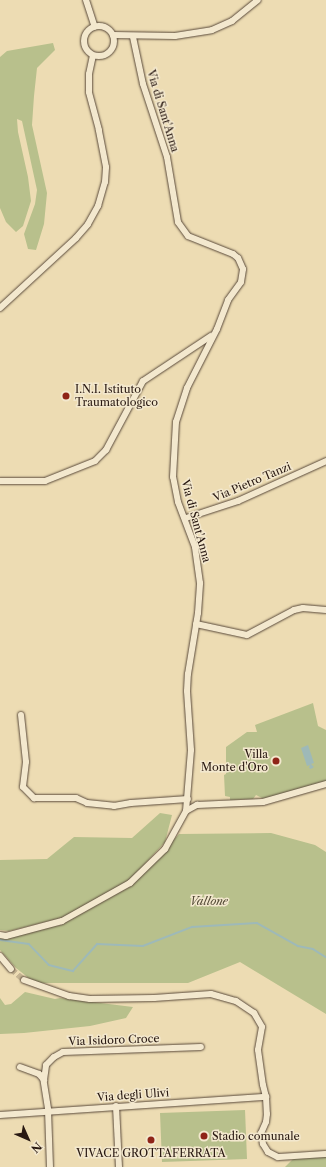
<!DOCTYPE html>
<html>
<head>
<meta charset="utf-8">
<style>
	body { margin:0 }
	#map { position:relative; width:326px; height:1167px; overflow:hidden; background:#eddcb3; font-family:"Libre Caslon Text",serif }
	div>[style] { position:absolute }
	.green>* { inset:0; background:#b8c08c }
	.water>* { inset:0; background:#9eb9b8 }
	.stream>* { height:1.5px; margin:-0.75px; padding:0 0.75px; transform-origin:0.75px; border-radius:0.75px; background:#9eb9b8 }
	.minor-tunnel>* { height:6px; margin-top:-3px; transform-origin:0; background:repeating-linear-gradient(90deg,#c6b593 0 6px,transparent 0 9px) }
	.roads { filter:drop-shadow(0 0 1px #59493a) drop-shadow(0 0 1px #59493a) }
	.minor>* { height:6px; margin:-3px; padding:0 3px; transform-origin:3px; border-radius:3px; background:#f3e8ce }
	.minor>.ring { margin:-3px; padding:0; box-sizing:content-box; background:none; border:6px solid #f3e8ce; border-radius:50% }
	.dots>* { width:11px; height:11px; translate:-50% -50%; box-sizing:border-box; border:2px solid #f3e8ce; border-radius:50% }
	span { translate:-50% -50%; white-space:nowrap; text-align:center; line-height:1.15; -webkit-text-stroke:3px #f3e8ce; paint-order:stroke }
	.street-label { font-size:11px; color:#281811 }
	.poi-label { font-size:11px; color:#281811 }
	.left { translate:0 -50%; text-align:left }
	.right { translate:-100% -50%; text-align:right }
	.park-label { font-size:11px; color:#534a36; font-style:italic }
	.north { position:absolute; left:8px; top:1119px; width:40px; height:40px; -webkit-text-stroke:3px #f3e8ce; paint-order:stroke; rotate:135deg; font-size:11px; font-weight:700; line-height:16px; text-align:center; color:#281811 }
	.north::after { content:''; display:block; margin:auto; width:14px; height:18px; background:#281811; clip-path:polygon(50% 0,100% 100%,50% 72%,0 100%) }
</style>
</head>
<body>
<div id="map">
	<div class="green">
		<i style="clip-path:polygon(53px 43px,55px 50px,37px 68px,34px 96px,32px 125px,47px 193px,44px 224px,36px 250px,28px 249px,24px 234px,35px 204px,37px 190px,22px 121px,17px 119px,18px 132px,28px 177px,31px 201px,23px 226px,16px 232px,6px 222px,0 208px,0 57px,7px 51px)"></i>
		<i style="clip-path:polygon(313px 703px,318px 726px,326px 730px,326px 781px,264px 799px,256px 795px,253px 799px,230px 800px,230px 797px,225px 796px,224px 775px,226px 774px,226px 747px,247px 732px,257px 732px,255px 725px)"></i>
		<i style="clip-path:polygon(160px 813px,172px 815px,165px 842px,129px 881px,91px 904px,61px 918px,9px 931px,0 930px,0 860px,47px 859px,74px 837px,132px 838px)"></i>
		<i style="clip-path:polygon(271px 833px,315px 845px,326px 852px,326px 1014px,240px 962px,188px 983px,35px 983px,16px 968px,0 950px,0 938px,61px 925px,131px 886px,179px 834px)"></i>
		<i style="clip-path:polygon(25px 992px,55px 999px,60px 998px,133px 1007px,126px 1018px,90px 1026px,24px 1033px,0 1034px,0 998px,5px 1005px,11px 1004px)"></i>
		<i style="clip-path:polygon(245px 1110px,247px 1159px,162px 1162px,160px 1113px)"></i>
		<i style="clip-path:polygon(309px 1157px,326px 1157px,326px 1167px,285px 1167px,293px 1159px)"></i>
	</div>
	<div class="water">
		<i style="clip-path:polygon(308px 745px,314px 763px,311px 764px,314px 767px,311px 769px,309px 768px,310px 765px,307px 766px,301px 748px)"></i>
	</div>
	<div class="stream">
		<i style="left:0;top:940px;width:29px;rotate:8deg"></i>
		<i style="left:29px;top:944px;width:29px;rotate:46deg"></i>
		<i style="left:49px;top:965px;width:25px;rotate:14deg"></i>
		<i style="left:73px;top:971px;width:36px;rotate:-48deg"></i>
		<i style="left:97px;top:944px;width:46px;rotate:2.5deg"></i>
		<i style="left:143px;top:946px;width:53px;rotate:-21.2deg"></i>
		<i style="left:192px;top:927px;width:65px;rotate:-3.5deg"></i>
		<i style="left:257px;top:923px;width:47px;rotate:29.3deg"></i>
		<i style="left:298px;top:946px;width:15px;rotate:11deg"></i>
		<i style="left:313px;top:949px;width:15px;rotate:32deg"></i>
	</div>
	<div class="minor-tunnel">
		<i style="left:11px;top:969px;width:17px;rotate:40deg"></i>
	</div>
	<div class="roads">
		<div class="minor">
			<i style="left:86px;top:0;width:28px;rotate:72deg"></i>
			<i class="ring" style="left:84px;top:26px;width:24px;height:24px"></i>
			<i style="left:113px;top:35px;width:62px;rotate:0.9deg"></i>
			<i style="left:175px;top:36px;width:37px;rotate:-9deg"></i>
			<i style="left:212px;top:30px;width:22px;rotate:-24deg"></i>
			<i style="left:232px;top:21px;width:33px;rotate:-39deg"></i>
			<i style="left:0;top:308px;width:103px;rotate:-42.6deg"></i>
			<i style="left:76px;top:238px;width:18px;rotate:-49deg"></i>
			<i style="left:88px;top:224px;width:21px;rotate:-61deg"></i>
			<i style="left:98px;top:206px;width:25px;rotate:-74deg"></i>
			<i style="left:105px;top:182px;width:15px;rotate:-86deg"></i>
			<i style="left:106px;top:167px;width:38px;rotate:-101deg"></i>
			<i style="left:99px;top:130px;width:39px;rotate:-105deg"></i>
			<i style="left:89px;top:92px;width:18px;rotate:-90deg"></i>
			<i style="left:89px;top:74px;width:19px;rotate:-78deg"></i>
			<i style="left:0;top:481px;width:45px"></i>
			<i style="left:45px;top:481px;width:54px;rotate:-21.8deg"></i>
			<i style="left:95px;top:461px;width:16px;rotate:-45deg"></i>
			<i style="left:106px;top:450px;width:78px;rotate:-61.8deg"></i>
			<i style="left:143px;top:381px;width:82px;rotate:-33.5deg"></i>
			<i style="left:186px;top:518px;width:55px;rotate:-18.1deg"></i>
			<i style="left:238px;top:501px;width:97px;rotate:-24.4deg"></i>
			<i style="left:196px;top:624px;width:52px;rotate:12.2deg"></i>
			<i style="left:247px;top:635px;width:53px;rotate:-28deg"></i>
			<i style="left:294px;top:610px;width:9px;rotate:-13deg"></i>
			<i style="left:303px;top:608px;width:23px;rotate:5deg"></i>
			<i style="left:21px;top:715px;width:47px;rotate:83.9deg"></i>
			<i style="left:26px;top:762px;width:25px;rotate:97deg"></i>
			<i style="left:23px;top:787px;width:16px;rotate:45deg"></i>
			<i style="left:34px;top:798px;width:42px"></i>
			<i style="left:76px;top:798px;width:12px;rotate:24deg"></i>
			<i style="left:87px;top:803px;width:27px;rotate:6deg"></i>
			<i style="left:114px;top:806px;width:17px;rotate:-10deg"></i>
			<i style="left:131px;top:803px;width:57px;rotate:-4deg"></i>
			<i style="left:186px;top:811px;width:13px;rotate:-29deg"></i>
			<i style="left:197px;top:805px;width:66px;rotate:-2.6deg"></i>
			<i style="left:263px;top:802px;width:66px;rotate:-15.9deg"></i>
			<i style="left:0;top:935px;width:6px;rotate:9deg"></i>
			<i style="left:6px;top:936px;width:58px;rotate:-15deg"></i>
			<i style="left:62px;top:921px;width:78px;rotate:-29.2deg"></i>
			<i style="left:130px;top:883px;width:49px;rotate:-44.2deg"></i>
			<i style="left:165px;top:849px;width:43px;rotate:-61.1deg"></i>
			<i style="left:186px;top:811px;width:61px;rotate:-85.3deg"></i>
			<i style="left:191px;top:750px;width:59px;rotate:-93.9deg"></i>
			<i style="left:187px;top:691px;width:17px;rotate:-87deg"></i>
			<i style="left:188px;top:674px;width:62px;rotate:-80.7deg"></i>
			<i style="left:198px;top:613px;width:30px;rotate:-86deg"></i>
			<i style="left:200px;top:583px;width:36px;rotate:-98deg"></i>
			<i style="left:195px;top:547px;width:48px;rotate:-110.7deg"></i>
			<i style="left:178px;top:502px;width:25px;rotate:-101deg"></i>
			<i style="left:173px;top:477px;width:55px;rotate:-86.9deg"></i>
			<i style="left:176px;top:422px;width:36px;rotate:-72deg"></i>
			<i style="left:187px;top:388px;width:66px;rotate:-63deg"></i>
			<i style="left:217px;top:329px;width:31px;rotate:-69deg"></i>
			<i style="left:228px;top:300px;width:22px;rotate:-54deg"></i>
			<i style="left:241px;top:282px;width:13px;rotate:-81deg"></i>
			<i style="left:243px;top:269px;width:12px;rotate:-114deg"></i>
			<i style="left:238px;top:258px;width:6px;rotate:-141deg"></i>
			<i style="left:233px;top:254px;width:48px;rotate:-158.2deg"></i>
			<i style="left:188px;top:236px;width:17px;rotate:-126deg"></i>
			<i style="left:178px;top:222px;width:66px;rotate:-99.6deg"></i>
			<i style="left:167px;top:157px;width:77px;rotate:-108.2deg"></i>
			<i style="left:143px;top:84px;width:48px;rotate:-102deg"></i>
			<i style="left:0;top:956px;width:17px;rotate:50deg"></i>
			<i style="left:24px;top:980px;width:48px;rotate:19.6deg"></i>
			<i style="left:69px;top:996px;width:21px;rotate:8deg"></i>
			<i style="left:90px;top:999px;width:64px;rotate:-0.9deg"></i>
			<i style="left:154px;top:998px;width:57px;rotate:-4deg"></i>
			<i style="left:211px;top:994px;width:26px;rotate:16deg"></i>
			<i style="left:236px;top:1001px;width:22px;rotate:34deg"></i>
			<i style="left:254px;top:1013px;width:16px;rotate:60deg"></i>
			<i style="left:262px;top:1027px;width:23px;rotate:100deg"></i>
			<i style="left:258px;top:1050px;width:35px;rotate:82deg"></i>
			<i style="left:263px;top:1085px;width:12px;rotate:76deg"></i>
			<i style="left:266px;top:1097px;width:17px;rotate:87deg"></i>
			<i style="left:267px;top:1114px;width:8px;rotate:97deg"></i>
			<i style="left:266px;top:1122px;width:12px;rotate:114deg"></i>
			<i style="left:261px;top:1133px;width:11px;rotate:80deg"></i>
			<i style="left:263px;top:1144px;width:9px;rotate:58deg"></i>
			<i style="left:268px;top:1152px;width:11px;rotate:27deg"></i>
			<i style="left:278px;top:1157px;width:48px;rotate:-3.6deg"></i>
			<i style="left:20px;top:1067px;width:20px;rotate:20deg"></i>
			<i style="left:39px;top:1074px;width:8px;rotate:50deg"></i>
			<i style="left:43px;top:1077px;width:33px;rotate:81deg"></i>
			<i style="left:48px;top:1110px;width:57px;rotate:88deg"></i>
			<i style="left:44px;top:1080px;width:15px;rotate:-82deg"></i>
			<i style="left:46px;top:1065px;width:11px;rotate:-45deg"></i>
			<i style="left:54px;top:1057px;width:10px;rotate:-29deg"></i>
			<i style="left:63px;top:1052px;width:138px;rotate:-2.1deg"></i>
			<i style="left:116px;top:1106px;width:61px;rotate:87.2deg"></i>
			<i style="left:0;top:1115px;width:267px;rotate:-3.9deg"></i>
		</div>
	</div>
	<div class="dots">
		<i style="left:66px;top:396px;background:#8f2418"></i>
		<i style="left:276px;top:761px;background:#8f2418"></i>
		<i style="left:204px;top:1136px;background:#8f2418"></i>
		<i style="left:151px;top:1140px;background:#8f2418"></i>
	</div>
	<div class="street-label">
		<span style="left:163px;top:111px;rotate:73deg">Via di Sant'Anna</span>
		<span style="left:252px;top:482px;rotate:-23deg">Via Pietro Tanzi</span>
		<span style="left:196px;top:521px;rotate:75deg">Via di Sant'Anna</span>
		<span style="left:114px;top:1040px;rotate:-2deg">Via Isidoro Croce</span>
		<span style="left:133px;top:1095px;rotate:-4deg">Via degli Ulivi</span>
	</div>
	<div class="poi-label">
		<span class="left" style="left:75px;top:396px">I.N.I. Istituto<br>Traumatologico</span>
		<span class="right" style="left:268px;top:761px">Villa<br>Monte d'Oro</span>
		<span class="left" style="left:212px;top:1136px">Stadio comunale</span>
		<span style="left:151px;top:1153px">VIVACE GROTTAFERRATA</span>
	</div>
	<div class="park-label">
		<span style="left:209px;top:901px">Vallone</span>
	</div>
	<div class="north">N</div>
</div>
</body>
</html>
